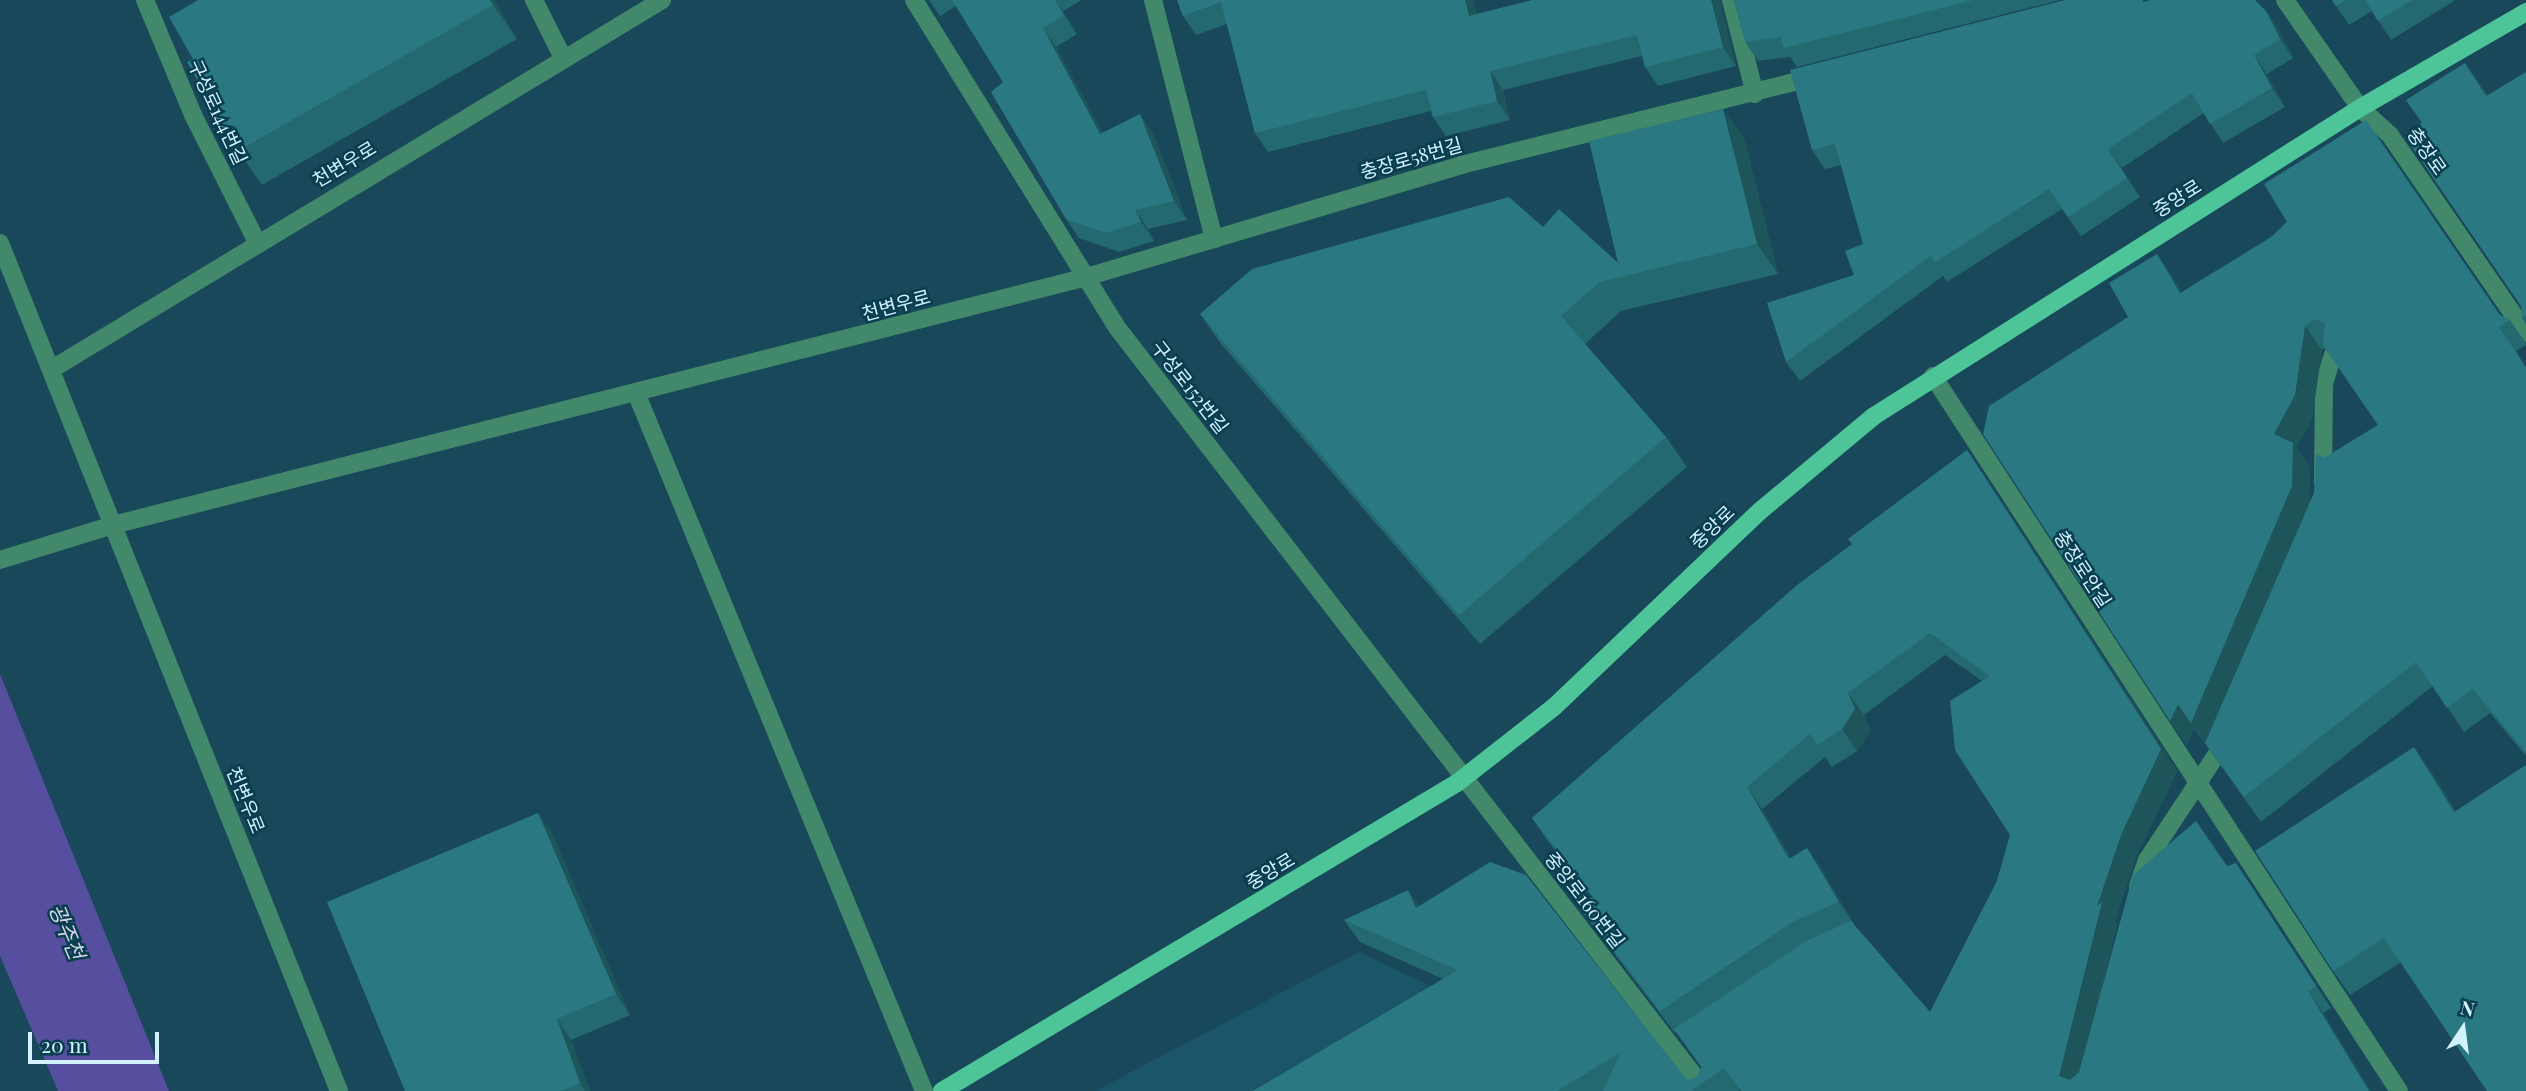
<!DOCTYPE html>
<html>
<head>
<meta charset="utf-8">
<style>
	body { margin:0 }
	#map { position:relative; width:2526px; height:1091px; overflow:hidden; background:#184859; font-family:"Playfair Display","Noto Sans KR",serif }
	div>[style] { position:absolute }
	.built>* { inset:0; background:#1b5569 }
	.water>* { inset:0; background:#564e9f }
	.minor>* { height:18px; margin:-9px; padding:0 9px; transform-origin:9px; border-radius:9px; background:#42886b }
	.major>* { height:18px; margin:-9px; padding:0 9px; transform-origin:9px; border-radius:9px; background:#4dc598 }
	.wall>* { inset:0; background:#246870 }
	.shaded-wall>* { inset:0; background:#1d555b }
	.building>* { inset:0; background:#2a7982 }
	span { translate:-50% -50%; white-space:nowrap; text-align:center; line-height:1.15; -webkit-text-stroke:5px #093e4e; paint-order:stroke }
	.street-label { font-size:19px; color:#d3f2ff }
	.water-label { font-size:21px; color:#d4d5ec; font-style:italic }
	.north { position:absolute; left:2428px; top:993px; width:70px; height:70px; -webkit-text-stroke:5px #093e4e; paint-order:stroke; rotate:13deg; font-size:19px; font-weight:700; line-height:28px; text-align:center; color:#d3f2ff }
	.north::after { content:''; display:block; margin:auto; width:24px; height:32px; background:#d3f2ff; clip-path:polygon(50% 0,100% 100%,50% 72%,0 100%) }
	.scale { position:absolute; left:28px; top:1032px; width:131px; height:32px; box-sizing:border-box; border:4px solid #d3f2ff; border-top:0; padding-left:9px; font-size:21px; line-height:24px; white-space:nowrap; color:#d3f2ff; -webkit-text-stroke:5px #093e4e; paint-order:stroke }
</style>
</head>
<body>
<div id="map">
	<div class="built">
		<i style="clip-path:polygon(1359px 952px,1460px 1000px,1513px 1091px,1095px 1091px)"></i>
	</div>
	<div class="water">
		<i style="clip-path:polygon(0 674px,169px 1091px,58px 1091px,0 956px)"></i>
	</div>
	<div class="minor">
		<i style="left:145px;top:0;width:125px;rotate:67.3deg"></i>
		<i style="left:193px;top:115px;width:140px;rotate:63.3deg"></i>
		<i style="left:534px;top:0;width:65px;rotate:63.4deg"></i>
		<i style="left:914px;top:0;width:388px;rotate:58.2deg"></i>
		<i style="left:1119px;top:330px;width:961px;rotate:52.36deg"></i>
		<i style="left:1153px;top:0;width:247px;rotate:75.7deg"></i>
		<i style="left:1731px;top:0;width:97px;rotate:75.7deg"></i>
		<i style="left:2285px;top:0;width:131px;rotate:55.2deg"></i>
		<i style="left:2360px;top:108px;width:40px;rotate:42deg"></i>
		<i style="left:2390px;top:135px;width:240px;rotate:55.5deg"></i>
		<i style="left:0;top:243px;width:913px;rotate:68.21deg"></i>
		<i style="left:52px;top:369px;width:713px;rotate:-31.17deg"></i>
		<i style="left:1933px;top:376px;width:853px;rotate:56.91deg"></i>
		<i style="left:637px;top:395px;width:753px;rotate:67.59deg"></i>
		<i style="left:2323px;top:482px;width:98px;rotate:-89.4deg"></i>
		<i style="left:2324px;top:384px;width:31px;rotate:-73deg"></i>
		<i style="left:0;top:560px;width:118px;rotate:-17.2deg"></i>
		<i style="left:113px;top:525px;width:1001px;rotate:-14.29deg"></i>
		<i style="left:1083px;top:278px;width:395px;rotate:-16.6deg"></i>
		<i style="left:1461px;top:165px;width:365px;rotate:-14deg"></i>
		<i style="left:2138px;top:886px;width:28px;rotate:-71deg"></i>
		<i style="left:2147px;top:860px;width:144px;rotate:-56.6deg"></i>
	</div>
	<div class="major">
		<i style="left:942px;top:1091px;width:600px;rotate:-30.88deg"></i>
		<i style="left:1457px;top:783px;width:123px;rotate:-38.1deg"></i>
		<i style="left:1554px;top:707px;width:284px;rotate:-43.6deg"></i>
		<i style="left:1760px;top:511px;width:148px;rotate:-39.8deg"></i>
		<i style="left:1874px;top:416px;width:575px;rotate:-32.36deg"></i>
		<i style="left:2360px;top:108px;width:192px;rotate:-30deg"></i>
	</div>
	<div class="wall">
		<i style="clip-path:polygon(494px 0,517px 39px,262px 185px,238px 151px,193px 59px)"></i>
		<i style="clip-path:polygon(929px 0,1082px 0,1063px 11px,1077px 34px,1056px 47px,1103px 133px,1140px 114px,1153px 133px,1187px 220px,1148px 229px,1154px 241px,1119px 252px,1079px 238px,1066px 219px,1003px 82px,956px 6px,940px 16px)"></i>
		<i style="clip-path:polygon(1177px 0,1473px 0,1477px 14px,1533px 0,1721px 0,1720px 2px,1736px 66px,1658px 86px,1645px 67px,1642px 56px,1503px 90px,1510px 120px,1446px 136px,1433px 117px,1431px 111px,1268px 152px,1255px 133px,1227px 24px,1196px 35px,1183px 16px)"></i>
		<i style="clip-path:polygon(1734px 0,2060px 0,1797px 67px,1790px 57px,1758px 61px,1745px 42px)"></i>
		<i style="clip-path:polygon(2332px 0,2453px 0,2454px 1px,2391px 40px,2372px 11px,2349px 25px)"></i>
		<i style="clip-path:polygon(2266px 11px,2279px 29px,2293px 58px,2267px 74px,2285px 107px,2223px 143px,2204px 113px,2122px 168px,2140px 197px,2081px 236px,2062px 209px,1947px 282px,1943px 276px,1800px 381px,1786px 362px,1854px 275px,1863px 244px,1841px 165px,1825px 169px,1812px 150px)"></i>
		<i style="clip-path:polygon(2526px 72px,2526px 324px,2522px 318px,2521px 306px,2422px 123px,2406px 100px,2480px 83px,2488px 96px)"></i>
		<i style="clip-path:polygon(1744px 138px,1778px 274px,1621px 311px,1585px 344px,1666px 437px,1687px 467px,1480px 644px,1221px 344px,1200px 314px,1543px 227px,1618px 263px)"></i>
		<i style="clip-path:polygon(evenodd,2157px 254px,2182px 292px,2500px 316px,2510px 320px,2526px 343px,2526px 345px,2516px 351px,2526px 367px,2526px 756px,2490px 713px,2464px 732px,2433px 686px,2261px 822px,2194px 728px,2187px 745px,2170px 721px,2128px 317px,2157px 254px,2325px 348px,2378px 425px,2324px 458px,2314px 493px,2309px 504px,2310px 467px,2296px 448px,2312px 419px,2322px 350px,2325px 348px)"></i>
		<i style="clip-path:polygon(evenodd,1982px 472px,2177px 771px,2136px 857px,2115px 921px,2117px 924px,2101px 991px,2227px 866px,2251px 885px,2331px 1008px,2323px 1013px,2371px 1091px,1741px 1091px,1740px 1090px,1738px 1091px,1253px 1091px,1443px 979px,1360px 942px,1344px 920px,1419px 906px,1687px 1080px,1698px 1077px,1701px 1067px,1676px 1032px,1675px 1033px,1581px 910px,1566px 888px,1593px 898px,1547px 840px,1532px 818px,1982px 472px,1945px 655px,1982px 681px,2010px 835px,1997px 881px,1930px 1012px,1853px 924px,1854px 924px,1822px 870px,1807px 848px,1791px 858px,1762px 809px,1825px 757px,1832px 767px,1857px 751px,1870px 731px,1864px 715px,1945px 655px)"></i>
		<i style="clip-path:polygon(2431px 771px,2456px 811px,2400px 963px,2350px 995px,2333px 971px)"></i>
		<i style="clip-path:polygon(538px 813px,552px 833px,630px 1015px,571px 1040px,590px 1091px,405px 1091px)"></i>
	</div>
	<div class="shaded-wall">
		<i style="clip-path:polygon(490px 0,494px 0,517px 39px,493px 5px)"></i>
		<i style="clip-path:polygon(1055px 0,1063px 11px,1077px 34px,1064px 15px)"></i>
		<i style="clip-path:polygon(1465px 0,1473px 0,1482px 35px,1469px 16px)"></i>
		<i style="clip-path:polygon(1711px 0,1721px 0,1720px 2px,1736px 66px,1723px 47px)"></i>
		<i style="clip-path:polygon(2266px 11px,2279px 29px,2293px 58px,2280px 39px)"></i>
		<i style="clip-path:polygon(1043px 28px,1056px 47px,1114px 153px,1100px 134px)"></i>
		<i style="clip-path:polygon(2254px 55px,2267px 74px,2285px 107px,2272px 88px)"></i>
		<i style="clip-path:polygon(2465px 63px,2480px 83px,2501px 117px,2486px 96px)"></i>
		<i style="clip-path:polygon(1490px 71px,1503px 90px,1510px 120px,1497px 101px)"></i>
		<i style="clip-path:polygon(1723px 109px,1744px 138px,1778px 274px,1757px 244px)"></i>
		<i style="clip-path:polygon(1140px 114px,1153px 133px,1187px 220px,1174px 201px)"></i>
		<i style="clip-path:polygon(2108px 149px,2122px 168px,2140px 197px,2127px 178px)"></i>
		<i style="clip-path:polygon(1135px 210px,1148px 229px,1154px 241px,1141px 222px)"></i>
		<i style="clip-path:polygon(2157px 254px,2174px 278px,2197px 317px,2180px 293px)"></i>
		<i style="clip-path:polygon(2305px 326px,2322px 350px,2312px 419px,2296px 448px,2310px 467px,2309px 511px,2208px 747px,2191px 723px)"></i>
		<i style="clip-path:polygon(1967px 450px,2177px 771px,2136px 857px,2115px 921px,2117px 924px,2076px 1091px,2059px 1076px,2097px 906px)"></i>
		<i style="clip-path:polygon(1848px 693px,1864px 715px,1870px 731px,1857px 751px,1842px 729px)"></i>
		<i style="clip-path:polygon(2178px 704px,2194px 728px,2187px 745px,2170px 721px)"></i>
		<i style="clip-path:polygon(2414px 747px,2431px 771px,2471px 836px,2454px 812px)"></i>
		<i style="clip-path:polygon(1747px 787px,1762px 809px,1804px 881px,1789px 859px)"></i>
		<i style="clip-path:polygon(538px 813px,552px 833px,630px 1015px,616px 994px)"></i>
		<i style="clip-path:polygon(1807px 848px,1822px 870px,1854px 924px,1839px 902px)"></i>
		<i style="clip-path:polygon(2236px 863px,2251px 885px,2331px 1008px,2316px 986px)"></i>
		<i style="clip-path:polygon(1408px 890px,1423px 912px,1416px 908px)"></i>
		<i style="clip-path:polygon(2308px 991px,2323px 1013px,2371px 1091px,2369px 1091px)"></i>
		<i style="clip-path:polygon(557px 1019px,571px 1040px,590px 1091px,585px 1091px,580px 1083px)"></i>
	</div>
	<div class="building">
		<i style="clip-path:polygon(198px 0,490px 0,493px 5px,238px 151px,187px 62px,193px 59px,169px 17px)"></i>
		<i style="clip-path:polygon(952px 0,1055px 0,1064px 15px,1043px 28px,1100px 134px,1140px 114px,1174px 201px,1135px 210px,1141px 222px,1106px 233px,1066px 219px,991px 92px,1003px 82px)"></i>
		<i style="clip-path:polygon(1177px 0,1465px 0,1469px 16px,1533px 0,1711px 0,1723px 47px,1645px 67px,1637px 35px,1490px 71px,1497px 101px,1433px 117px,1426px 90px,1255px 133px,1221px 2px,1183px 16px)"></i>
		<i style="clip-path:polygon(1734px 0,1973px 0,1784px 48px,1781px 37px,1745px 42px)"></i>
		<i style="clip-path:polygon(2065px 0,2143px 0,2143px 2px,2150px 0,2255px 0,2266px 11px,2280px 39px,2254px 55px,2272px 88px,2210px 124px,2192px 93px,2108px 149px,2127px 178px,2068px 217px,2049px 189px,1934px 263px,1932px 255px,1786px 362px,1767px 303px,1854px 275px,1845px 251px,1863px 244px,1835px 144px,1812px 150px,1790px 70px)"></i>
		<i style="clip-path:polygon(2332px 0,2346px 0,2336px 6px)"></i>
		<i style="clip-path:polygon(2365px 0,2412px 0,2378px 21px)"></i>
		<i style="clip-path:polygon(2465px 63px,2486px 96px,2526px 72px,2526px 315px,2522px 318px,2521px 306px,2405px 137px,2422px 122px,2406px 100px)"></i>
		<i style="clip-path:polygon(1723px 109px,1757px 244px,1600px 282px,1561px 316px,1666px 437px,1459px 615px,1200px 314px,1252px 269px,1509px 197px,1543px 227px,1559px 209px,1618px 263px,1589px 141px)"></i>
		<i style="clip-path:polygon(2366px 120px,2500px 315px,2510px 320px,2499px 327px,2526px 368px,2526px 752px,2473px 689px,2447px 708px,2416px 662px,2244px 797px,2205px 743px,2314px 493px,2316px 454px,2324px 458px,2378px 425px,2323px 345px,2325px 323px,2314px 319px,2305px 326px,2295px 395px,2274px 434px,2293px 443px,2292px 486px,2191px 723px,2178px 704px,2170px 721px,1983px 434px,1989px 406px,2128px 317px,2109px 283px,2157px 254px,2180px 293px,2271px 237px,2287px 222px,2264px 184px)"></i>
		<i style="clip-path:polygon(1967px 450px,2161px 749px,2121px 835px,2097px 906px,2102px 902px,2059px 1076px,2070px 1080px,2079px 1072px,2133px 875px,2196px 821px,2227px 866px,2236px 863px,2316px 986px,2308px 991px,2369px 1091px,1742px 1091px,1724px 1068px,1691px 1091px,1603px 1091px,1621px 1052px,1557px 1091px,1253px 1091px,1458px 970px,1344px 920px,1408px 890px,1416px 908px,1490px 862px,1526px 875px,1687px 1080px,1698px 1077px,1702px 1067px,1674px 1029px,1806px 941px,1851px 921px,1930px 1012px,1997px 881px,2010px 835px,1955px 750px,1950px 701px,1990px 676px,1930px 633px,1848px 693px,1855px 709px,1842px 729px,1817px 745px,1810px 734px,1747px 787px,1789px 859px,1807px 848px,1839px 902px,1794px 921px,1660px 1011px,1566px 888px,1595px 899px,1532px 818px,1797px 585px,1852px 544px,1848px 539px)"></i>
		<i style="clip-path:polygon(2414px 747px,2454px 812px,2526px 765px,2526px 1091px,2487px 1091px,2384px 938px,2333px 971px,2255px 851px)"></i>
		<i style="clip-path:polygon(538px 813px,616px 994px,557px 1019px,580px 1083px,561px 1091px,405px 1091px,327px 902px)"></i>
	</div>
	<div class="street-label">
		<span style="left:218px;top:112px;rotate:65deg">구성로144번길</span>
		<span style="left:2427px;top:151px;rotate:55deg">충장로</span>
		<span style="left:1411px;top:158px;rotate:-16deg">충장로58번길</span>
		<span style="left:344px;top:164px;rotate:-31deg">천변우로</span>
		<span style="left:2177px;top:198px;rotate:-32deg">중앙로</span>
		<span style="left:896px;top:305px;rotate:-15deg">천변우로</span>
		<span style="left:1190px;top:387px;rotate:52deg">구성로152번길</span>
		<span style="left:1712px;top:527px;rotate:-44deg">중앙로</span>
		<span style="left:2083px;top:569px;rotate:57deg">충장로안길</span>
		<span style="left:246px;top:800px;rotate:68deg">천변우로</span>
		<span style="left:1270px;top:871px;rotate:-31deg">중앙로</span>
		<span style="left:1585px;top:900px;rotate:52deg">중앙로160번길</span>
	</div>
	<div class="water-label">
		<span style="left:68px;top:931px;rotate:67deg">광주천</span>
	</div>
	<div class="north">N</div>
	<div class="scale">20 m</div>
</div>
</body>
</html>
